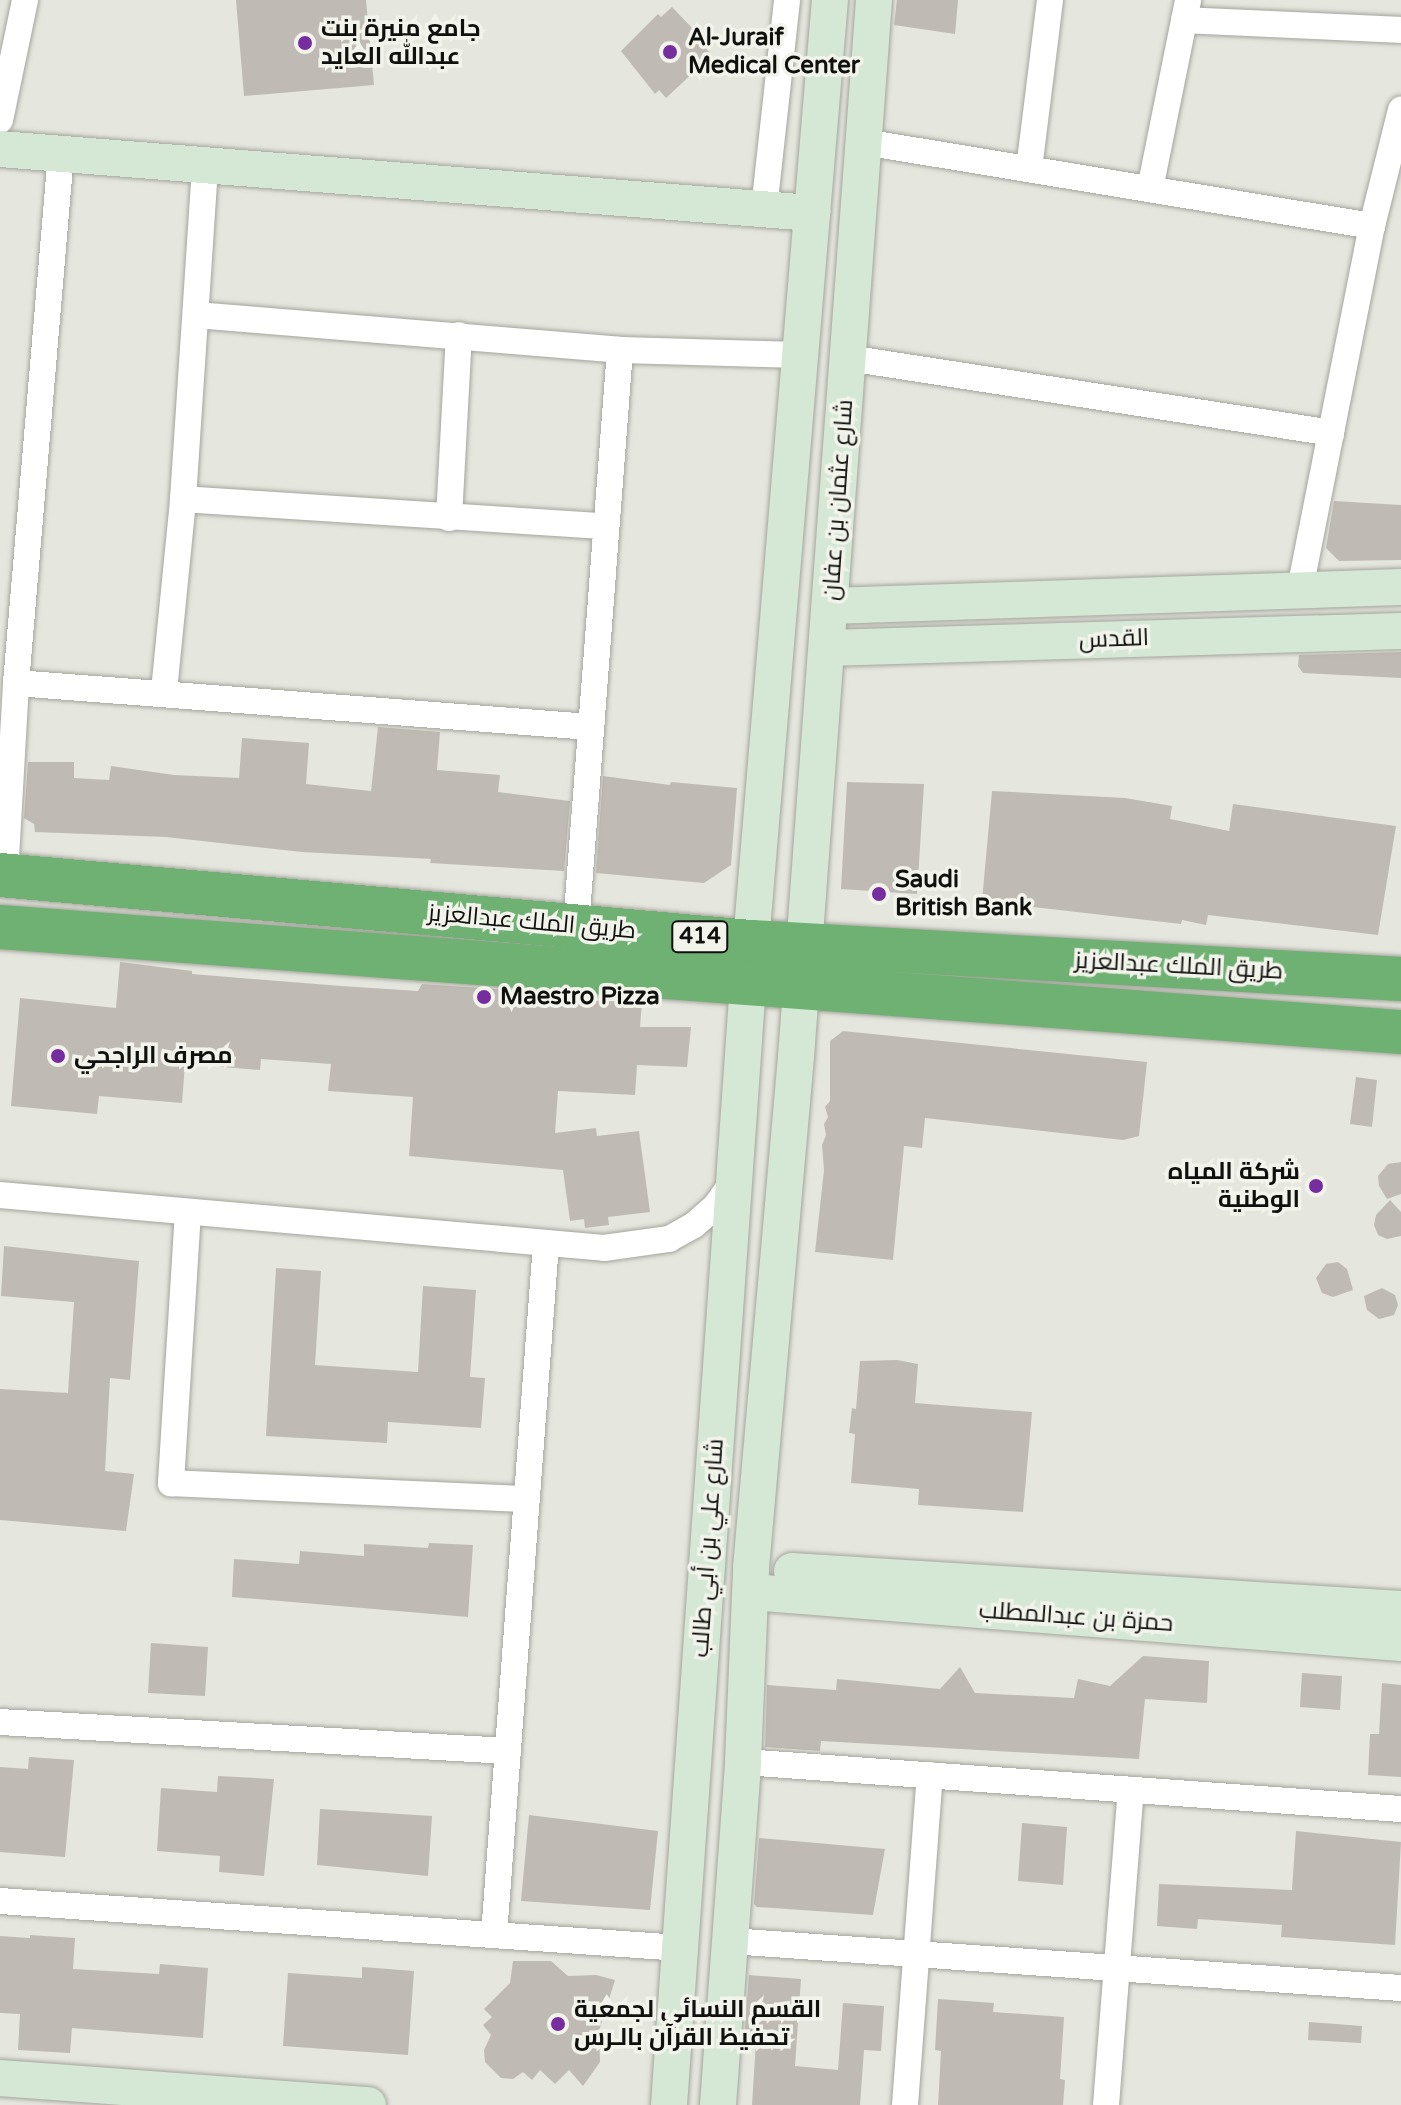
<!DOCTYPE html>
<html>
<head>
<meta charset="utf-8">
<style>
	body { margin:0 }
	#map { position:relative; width:1401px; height:2105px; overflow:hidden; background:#e5e6de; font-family:"Varela Round",Cairo,sans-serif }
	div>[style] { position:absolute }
	.building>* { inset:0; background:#bfbbb4 }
	.roads { filter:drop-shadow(0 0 2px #a4a59d) drop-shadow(0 0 2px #a4a59d) }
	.street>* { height:26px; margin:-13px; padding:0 13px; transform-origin:13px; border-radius:13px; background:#fff }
	.secondary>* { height:36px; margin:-18px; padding:0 18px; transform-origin:18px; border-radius:18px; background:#d4e8d5 }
	.highway>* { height:44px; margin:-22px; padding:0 22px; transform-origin:22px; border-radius:22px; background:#6eb173 }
	.dots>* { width:22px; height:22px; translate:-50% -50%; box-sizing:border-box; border:4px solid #f2f3eb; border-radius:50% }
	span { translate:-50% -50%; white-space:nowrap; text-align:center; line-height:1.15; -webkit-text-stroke:7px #f2f3eb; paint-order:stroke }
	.shield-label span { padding:2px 6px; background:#f2f3eb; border:2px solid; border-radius:6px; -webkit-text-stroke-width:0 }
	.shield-label { font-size:22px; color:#10110e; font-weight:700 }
	.poi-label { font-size:24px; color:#10110e; font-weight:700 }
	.left { translate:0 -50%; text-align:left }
	.right { translate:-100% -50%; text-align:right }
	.street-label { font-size:24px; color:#10110e }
</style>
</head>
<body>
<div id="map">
	<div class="building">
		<i style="clip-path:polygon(236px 0,366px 0,374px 85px,244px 96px)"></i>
		<i style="clip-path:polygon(897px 0,958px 0,955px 34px,894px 25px)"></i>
		<i style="clip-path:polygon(672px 7px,696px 32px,694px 36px,712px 55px,666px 98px,659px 90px,655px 94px,621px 51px,658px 14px,661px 17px)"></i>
		<i style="clip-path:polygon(1334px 501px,1401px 505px,1401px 560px,1339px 561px,1326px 548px)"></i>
		<i style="clip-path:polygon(1401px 652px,1401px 678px,1303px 673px,1298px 666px,1299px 655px)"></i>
		<i style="clip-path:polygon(378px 727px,440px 732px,437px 770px,500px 775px,498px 792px,570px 801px,564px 871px,430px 863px,431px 859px,302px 852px,166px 837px,35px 832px,34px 824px,24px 818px,28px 762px,74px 762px,74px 778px,109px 780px,111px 766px,174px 775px,239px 778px,242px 738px,309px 743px,306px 784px,371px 791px)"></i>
		<i style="clip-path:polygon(603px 776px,670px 785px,671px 782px,737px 788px,731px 865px,704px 883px,596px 873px)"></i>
		<i style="clip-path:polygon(847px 782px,924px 784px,917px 894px,841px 889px)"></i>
		<i style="clip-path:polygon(992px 791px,1125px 798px,1172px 806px,1170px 819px,1229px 831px,1233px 804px,1396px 826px,1378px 935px,1208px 915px,1206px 925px,1182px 920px,1181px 924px,982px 901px)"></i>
		<i style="clip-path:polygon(120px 962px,192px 971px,192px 974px,341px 986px,418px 991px,422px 984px,566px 994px,565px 1000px,642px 1002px,640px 1027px,691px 1027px,687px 1067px,637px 1065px,635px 1095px,558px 1091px,555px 1133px,596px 1128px,597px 1136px,639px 1131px,650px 1212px,608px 1217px,609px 1225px,585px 1228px,584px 1219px,570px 1221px,563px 1170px,409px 1156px,413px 1097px,328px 1091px,331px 1064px,261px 1059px,260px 1070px,185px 1064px,182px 1103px,99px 1096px,97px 1114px,11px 1106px,20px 998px,116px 1008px)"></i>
		<i style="clip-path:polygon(843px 1031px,1147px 1062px,1139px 1136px,1123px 1140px,925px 1118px,922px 1148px,904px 1146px,893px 1260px,815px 1252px,824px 1170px,822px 1145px,826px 1135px,824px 1124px,828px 1117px,825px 1107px,830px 1101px,830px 1041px)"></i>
		<i style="clip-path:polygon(1356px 1077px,1377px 1080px,1372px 1127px,1350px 1124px)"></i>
		<i style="clip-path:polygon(1401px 1162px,1401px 1194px,1387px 1199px,1379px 1186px,1378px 1176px,1388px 1164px)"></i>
		<i style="clip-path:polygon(1390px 1200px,1401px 1212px,1401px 1236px,1387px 1239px,1378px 1235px,1374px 1225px,1376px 1215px)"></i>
		<i style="clip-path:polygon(4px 1246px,139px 1261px,130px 1380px,110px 1378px,105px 1471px,134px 1474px,126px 1531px,0 1520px,0 1389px,68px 1393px,74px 1302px,1px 1296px)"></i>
		<i style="clip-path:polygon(1338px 1262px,1347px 1269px,1353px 1290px,1333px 1297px,1322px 1293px,1316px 1278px,1326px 1264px)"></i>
		<i style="clip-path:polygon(276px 1268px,321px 1271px,315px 1365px,418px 1372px,423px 1286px,476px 1290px,470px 1377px,485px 1378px,481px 1428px,388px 1422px,387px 1443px,266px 1436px)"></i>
		<i style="clip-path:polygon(1382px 1288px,1395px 1295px,1398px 1305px,1394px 1315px,1379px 1319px,1367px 1310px,1364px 1296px)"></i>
		<i style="clip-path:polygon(897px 1360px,918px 1364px,915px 1403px,1032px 1412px,1023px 1512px,918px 1505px,919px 1489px,851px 1483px,855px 1434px,849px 1433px,852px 1408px,856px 1409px,860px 1361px)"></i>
		<i style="clip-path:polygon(429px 1543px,473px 1545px,468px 1617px,232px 1597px,234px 1559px,299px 1564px,300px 1551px,364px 1556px,364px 1544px,428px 1548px)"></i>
		<i style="clip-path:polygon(151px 1643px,208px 1647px,205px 1696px,148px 1693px)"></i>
		<i style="clip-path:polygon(1143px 1656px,1209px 1661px,1207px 1703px,1145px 1699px,1139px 1759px,821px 1741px,820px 1751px,765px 1747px,767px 1685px,836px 1690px,837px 1679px,940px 1689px,960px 1667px,975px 1693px,1074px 1698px,1078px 1679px,1110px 1686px)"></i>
		<i style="clip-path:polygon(1302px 1673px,1342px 1676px,1340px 1710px,1300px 1707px)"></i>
		<i style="clip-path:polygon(1382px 1683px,1401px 1685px,1401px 1777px,1368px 1775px,1370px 1734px,1379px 1734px)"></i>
		<i style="clip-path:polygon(29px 1757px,74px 1760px,65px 1857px,0 1852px,0 1767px,28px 1769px)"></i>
		<i style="clip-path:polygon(218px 1776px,274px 1779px,264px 1876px,219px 1872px,220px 1856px,157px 1851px,161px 1788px,217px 1792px)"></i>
		<i style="clip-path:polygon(320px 1809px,432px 1816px,428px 1876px,317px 1865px)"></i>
		<i style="clip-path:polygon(529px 1815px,658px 1831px,650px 1910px,521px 1901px)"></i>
		<i style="clip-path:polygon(1022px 1823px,1067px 1827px,1063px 1885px,1018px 1881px)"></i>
		<i style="clip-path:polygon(1296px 1831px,1401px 1842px,1395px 1945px,1281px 1937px,1282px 1925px,1198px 1919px,1197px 1929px,1157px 1926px,1159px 1884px,1292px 1890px)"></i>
		<i style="clip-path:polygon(759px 1838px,885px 1849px,873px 1915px,757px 1907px,754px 1904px)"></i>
		<i style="clip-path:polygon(30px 1935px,75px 1938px,73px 1969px,159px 1974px,160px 1964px,208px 1968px,203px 2038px,72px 2028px,70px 2053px,18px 2050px,20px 2014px,0 2013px,0 1936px,30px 1938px)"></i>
		<i style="clip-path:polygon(513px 1961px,551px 1961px,568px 1976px,596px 1975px,615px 1980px,599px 2031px,600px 2062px,583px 2086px,569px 2070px,555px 2084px,540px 2070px,532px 2080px,523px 2072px,513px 2079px,501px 2078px,485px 2062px,484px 2050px,491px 2035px,483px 2025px,492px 2017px,484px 2009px,510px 1983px)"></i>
		<i style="clip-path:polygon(362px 1967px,414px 1971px,408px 2055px,283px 2046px,288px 1973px,362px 1978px)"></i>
		<i style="clip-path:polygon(749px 1975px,801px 1979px,795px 2066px,838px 2070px,843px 2003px,884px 2006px,881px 2051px,864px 2050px,860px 2105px,752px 2105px,756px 2041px,744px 2040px)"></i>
		<i style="clip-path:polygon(938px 1999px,994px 2003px,993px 2012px,1064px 2017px,1060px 2079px,1065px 2080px,1063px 2105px,938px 2105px,941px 2051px,935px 2050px)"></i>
		<i style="clip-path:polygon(1309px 2022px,1362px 2026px,1361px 2043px,1308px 2040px)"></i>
	</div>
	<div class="roads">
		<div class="street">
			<i style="left:1184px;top:20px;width:217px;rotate:2.6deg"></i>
			<i style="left:0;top:120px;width:123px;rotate:-78.2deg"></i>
			<i style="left:864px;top:142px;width:515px;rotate:9.39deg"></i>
			<i style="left:1029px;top:169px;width:170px;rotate:-82.9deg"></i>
			<i style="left:1150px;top:189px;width:193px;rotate:-78.6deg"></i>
			<i style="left:764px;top:209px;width:210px;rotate:-83.7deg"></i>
			<i style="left:196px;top:315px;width:425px;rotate:4.7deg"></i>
			<i style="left:620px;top:350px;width:180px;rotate:1.6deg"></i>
			<i style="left:848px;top:358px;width:489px;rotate:8.8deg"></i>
			<i style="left:183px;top:499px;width:423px;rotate:3.7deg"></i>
			<i style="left:449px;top:518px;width:183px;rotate:-86.9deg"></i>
			<i style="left:1300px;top:589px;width:370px;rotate:-78.8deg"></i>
			<i style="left:1372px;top:226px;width:120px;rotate:-76deg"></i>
			<i style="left:16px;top:683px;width:577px;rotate:4.38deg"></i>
			<i style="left:164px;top:691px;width:193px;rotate:-84.3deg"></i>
			<i style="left:183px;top:499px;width:335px;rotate:-86.2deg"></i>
			<i style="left:5px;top:875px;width:192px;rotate:-86.7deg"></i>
			<i style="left:16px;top:683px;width:531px;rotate:-85.14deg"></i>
			<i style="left:576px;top:926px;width:578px;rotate:-85.63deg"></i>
			<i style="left:0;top:1195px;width:606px;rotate:5.01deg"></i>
			<i style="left:604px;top:1248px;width:66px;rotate:-7.9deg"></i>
			<i style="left:669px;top:1239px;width:29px;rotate:-29deg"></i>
			<i style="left:694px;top:1225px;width:28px;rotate:-41deg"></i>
			<i style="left:715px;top:1207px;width:32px;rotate:-55deg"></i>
			<i style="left:188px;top:1212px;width:272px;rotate:93.6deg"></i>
			<i style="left:171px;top:1483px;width:356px;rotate:2.6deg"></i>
			<i style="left:0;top:1722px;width:509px;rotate:3.27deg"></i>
			<i style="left:743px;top:1762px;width:660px;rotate:4.09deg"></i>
			<i style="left:0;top:1901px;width:682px;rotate:3.95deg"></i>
			<i style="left:494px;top:1935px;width:694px;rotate:-85.7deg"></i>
			<i style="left:730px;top:1941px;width:673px;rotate:4.01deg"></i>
			<i style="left:905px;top:2105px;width:331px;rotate:-85.7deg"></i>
			<i style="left:1106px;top:2105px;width:316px;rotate:-85.5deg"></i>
		</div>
		<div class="secondary">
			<i style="left:0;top:149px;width:815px;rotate:4.51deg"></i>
			<i style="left:830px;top:606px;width:571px;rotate:-1.91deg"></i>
			<i style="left:827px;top:648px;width:574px;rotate:-1.7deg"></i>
			<i style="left:792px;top:1571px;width:610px;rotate:3.57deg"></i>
			<i style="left:751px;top:1592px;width:652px;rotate:4.49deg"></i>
			<i style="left:0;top:2078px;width:369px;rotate:4.2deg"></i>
			<i style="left:669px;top:2105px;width:1166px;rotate:-85.97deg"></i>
			<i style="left:751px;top:942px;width:945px;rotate:-85.21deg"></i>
			<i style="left:718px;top:2105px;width:344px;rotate:-85.8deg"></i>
			<i style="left:743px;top:1762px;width:194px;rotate:-87.6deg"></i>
			<i style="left:751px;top:1568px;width:513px;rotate:-84.97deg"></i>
			<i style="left:796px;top:1057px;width:1060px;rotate:-85.78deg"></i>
		</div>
		<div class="highway">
			<i style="left:0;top:875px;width:754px;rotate:5.1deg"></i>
			<i style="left:751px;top:942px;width:651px;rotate:3.26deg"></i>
			<i style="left:0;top:927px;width:1405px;rotate:4.29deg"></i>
		</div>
	</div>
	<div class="dots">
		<i style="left:305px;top:43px;background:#762da0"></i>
		<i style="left:670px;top:52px;background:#762da0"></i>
		<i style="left:879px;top:894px;background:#762da0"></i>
		<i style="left:484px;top:997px;background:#762da0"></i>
		<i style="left:58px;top:1056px;background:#762da0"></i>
		<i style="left:1316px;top:1186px;background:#762da0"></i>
		<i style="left:558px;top:2024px;background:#762da0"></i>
	</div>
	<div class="shield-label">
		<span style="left:700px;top:937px">414</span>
	</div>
	<div class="poi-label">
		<span class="left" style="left:321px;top:43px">جامع منيرة بنت<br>عبدالله العايد</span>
		<span class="left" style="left:688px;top:52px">Al-Juraif<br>Medical Center</span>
		<span class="left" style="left:895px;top:894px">Saudi<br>British Bank</span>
		<span class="left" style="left:500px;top:997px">Maestro Pizza</span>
		<span class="left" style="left:74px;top:1056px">مصرف الراجحي</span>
		<span class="right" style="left:1300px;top:1186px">شركة المياه<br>الوطنية</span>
		<span class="left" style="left:574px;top:2024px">القسم النسائي لجمعية<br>تحفيظ القرآن بالـرس</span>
	</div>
	<div class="street-label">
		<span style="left:838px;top:500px;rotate:-86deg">شارع عثمان بن عفان</span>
		<span style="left:1114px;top:639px;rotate:-2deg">القدس</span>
		<span style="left:532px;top:922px;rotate:5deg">طريق الملك عبدالعزيز</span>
		<span style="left:1179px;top:966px;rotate:3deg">طريق الملك عبدالعزيز</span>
		<span style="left:708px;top:1548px;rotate:-86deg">شارع علي بن أبي طالب</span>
		<span style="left:1076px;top:1617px;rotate:4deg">حمزة بن عبدالمطلب</span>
	</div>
</div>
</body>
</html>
